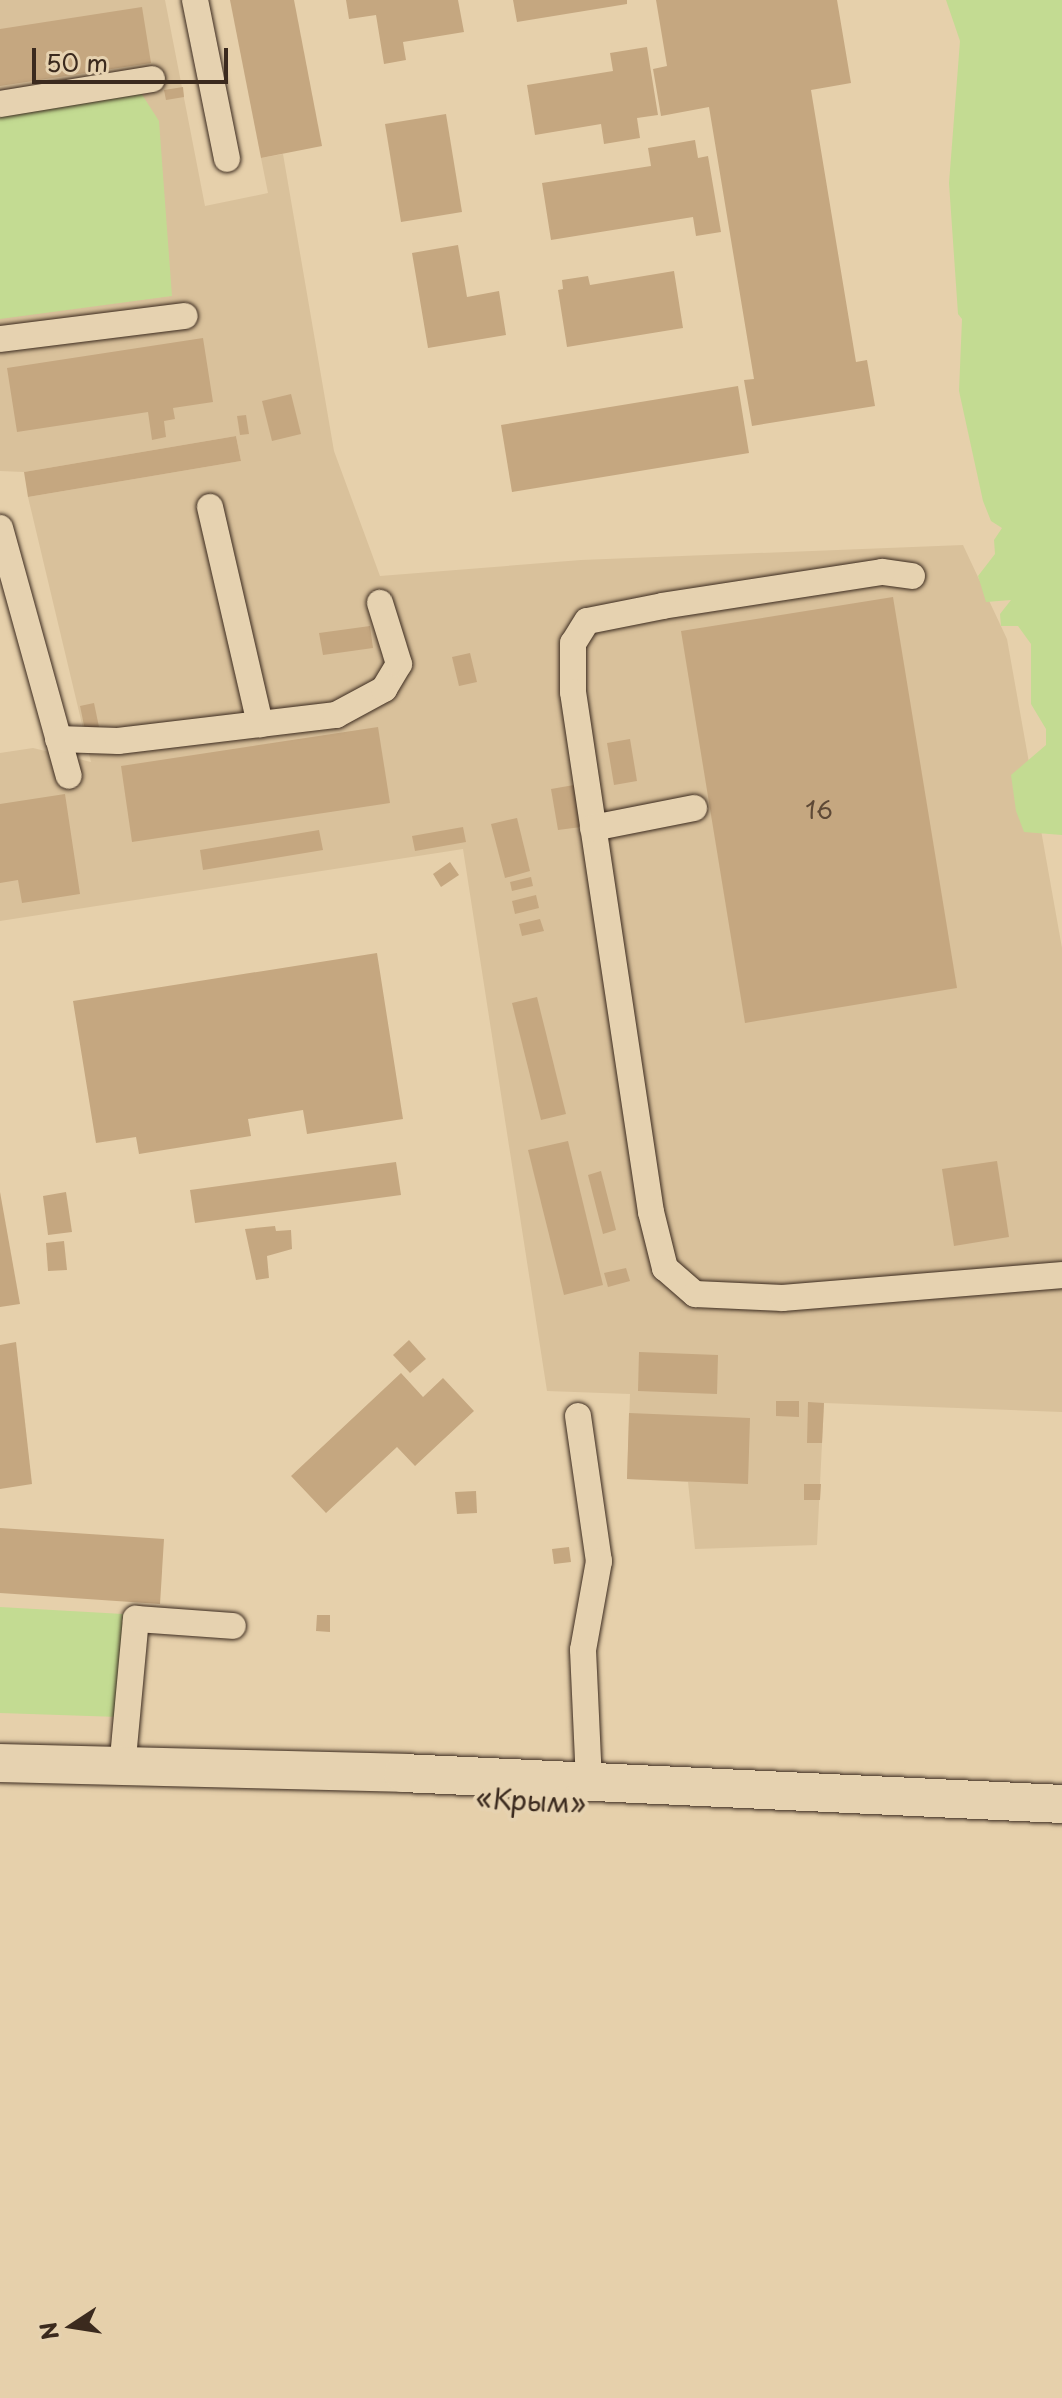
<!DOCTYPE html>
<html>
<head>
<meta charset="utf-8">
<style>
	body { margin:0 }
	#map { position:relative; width:1062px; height:2398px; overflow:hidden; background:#e6d0ab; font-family:"Playpen Sans",sans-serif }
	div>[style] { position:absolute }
	.built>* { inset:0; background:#d9c19b }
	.green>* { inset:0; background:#c3db92 }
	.building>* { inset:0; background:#c5a780 }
	.roads { filter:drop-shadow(0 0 2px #3b2a1e) drop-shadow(0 0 2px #3b2a1e) }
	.minor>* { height:26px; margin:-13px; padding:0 13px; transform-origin:13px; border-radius:13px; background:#e6d2b0 }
	.highway>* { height:38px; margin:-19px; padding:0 19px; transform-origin:19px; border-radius:19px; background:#e6d2b0 }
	span { translate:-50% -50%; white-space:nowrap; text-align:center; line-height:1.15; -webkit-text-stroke:8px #e6d2b0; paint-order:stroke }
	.number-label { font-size:24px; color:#5e4936 }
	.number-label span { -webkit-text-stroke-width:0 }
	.street-label { font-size:28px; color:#3b2a1e }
	.north { position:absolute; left:32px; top:2286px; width:80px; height:80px; -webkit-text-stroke:6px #e6d2b0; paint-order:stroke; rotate:258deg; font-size:22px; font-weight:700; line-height:32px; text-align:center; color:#3b2a1e }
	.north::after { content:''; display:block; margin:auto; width:28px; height:36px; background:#3b2a1e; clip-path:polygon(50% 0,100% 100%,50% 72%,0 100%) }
	.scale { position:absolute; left:32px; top:48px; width:196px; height:36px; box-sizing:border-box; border:4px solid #3b2a1e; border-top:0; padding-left:10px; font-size:24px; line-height:28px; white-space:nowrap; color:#3b2a1e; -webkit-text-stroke:6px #e6d2b0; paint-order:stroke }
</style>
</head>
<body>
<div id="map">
	<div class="built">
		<i style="clip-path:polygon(0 0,165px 0,205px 206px,268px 193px,261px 158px,283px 154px,334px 451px,380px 576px,581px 560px,963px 545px,1007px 639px,1062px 948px,1062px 1412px,824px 1403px,817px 1545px,695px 1549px,688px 1482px,627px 1479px,630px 1394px,547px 1391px,463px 849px,0 921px,0 753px,33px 748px,91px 762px,28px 497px,241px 461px,236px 436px,24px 472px,0 471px)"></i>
	</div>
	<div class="green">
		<i style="clip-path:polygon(946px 0,1062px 0,1062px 835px,1024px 832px,1016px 811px,1011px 775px,1046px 745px,1046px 729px,1031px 704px,1031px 644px,1018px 626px,1001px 626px,1000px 614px,1011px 600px,986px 602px,978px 576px,995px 554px,994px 540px,1002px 528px,991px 521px,983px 501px,959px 391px,962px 319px,958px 314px,949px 183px,960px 41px)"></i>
		<i style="clip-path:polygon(141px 93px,159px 121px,172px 296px,0 319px,0 114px)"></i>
		<i style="clip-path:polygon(0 1607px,123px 1614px,119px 1717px,0 1713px)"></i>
	</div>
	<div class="building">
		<i style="clip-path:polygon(230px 0,294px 0,322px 146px,261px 158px)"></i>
		<i style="clip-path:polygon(346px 0,458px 0,464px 32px,403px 42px,406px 60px,384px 64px,376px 15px,349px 19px)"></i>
		<i style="clip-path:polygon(513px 0,627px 0,627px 4px,517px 22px)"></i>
		<i style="clip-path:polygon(656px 0,837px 0,851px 83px,811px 90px,856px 362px,867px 360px,875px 406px,752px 426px,744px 380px,754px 379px,709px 107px,661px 116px,653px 69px,667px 66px)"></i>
		<i style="clip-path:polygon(142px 7px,151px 63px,0 86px,0 29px)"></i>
		<i style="clip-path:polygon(647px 47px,658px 115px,637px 118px,640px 138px,604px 144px,601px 124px,535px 135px,527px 85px,613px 71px,610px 53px)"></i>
		<i style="clip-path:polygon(183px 87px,184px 97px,166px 100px,164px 90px)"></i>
		<i style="clip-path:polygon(446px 114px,462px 212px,401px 222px,385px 124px)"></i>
		<i style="clip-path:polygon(695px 140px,698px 158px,708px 156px,721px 232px,696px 236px,693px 217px,551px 240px,542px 183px,651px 166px,648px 148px)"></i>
		<i style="clip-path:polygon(458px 245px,467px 297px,499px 291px,506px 335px,428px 348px,412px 253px)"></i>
		<i style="clip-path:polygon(674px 271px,683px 328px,567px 347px,558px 290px,563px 289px,562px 280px,588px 276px,590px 285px)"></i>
		<i style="clip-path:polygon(203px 338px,213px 402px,173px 408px,175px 419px,164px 421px,166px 437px,152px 440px,148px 412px,17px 432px,7px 368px)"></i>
		<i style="clip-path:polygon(738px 386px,749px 453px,512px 492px,501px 425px)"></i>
		<i style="clip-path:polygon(291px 394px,301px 434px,272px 441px,262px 401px)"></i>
		<i style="clip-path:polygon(246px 415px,249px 434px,240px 435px,237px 416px)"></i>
		<i style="clip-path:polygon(236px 436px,241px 461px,28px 497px,24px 472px)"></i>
		<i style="clip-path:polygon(893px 597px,957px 988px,745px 1023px,681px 631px)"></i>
		<i style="clip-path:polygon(370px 626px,373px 648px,323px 655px,319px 633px)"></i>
		<i style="clip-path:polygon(470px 653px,477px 682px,459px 686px,452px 657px)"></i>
		<i style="clip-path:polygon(94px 703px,99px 727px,85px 730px,80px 706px)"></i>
		<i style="clip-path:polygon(378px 727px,390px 803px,132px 842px,121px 766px)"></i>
		<i style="clip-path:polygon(630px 739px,637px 781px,614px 785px,607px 743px)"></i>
		<i style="clip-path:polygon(574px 785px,581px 827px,558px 830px,551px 789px)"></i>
		<i style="clip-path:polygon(65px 794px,80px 894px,22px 903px,18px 880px,0 883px,0 804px)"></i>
		<i style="clip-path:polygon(517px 818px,530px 871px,505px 878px,491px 824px)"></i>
		<i style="clip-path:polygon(463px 827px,466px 842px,415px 851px,412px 836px)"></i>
		<i style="clip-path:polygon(319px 830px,323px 850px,203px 870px,200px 850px)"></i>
		<i style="clip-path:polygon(450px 862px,459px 875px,441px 887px,433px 874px)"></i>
		<i style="clip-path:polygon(531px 877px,533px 886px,512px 891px,510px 882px)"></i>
		<i style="clip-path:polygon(536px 895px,539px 908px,515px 914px,512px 901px)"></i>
		<i style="clip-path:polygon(540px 919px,544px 931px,522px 936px,519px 924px)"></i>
		<i style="clip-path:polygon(377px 953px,403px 1119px,307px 1134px,303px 1110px,248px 1119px,251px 1136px,139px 1154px,136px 1137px,96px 1143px,73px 1001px)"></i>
		<i style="clip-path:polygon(537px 997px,566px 1114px,541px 1120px,512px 1003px)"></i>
		<i style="clip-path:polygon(568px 1141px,603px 1285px,564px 1295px,528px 1150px)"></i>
		<i style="clip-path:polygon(997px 1161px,1009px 1237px,954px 1246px,942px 1169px)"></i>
		<i style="clip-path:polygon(396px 1162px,401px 1195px,195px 1223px,190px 1190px)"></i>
		<i style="clip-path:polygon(601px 1171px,616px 1230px,603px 1234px,588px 1175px)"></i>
		<i style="clip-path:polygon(0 1192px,20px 1304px,0 1307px)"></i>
		<i style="clip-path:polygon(66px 1192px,72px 1232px,48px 1235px,43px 1196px)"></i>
		<i style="clip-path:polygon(275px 1226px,276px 1231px,291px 1230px,292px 1249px,267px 1256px,269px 1278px,256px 1280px,245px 1229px)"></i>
		<i style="clip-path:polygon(64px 1241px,67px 1270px,48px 1271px,46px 1243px)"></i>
		<i style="clip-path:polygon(626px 1268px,630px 1281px,608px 1287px,604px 1273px)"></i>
		<i style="clip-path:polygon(409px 1340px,426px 1359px,410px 1373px,393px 1355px)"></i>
		<i style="clip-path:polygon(16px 1342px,32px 1484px,0 1489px,0 1345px)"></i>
		<i style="clip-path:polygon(639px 1352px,718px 1355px,717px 1394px,638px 1391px)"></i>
		<i style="clip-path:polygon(401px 1373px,423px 1397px,443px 1378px,474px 1411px,415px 1466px,397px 1447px,326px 1513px,291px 1476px)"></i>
		<i style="clip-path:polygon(776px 1401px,799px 1401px,799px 1417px,776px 1416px)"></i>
		<i style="clip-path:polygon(808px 1402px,824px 1403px,822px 1443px,807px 1443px)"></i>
		<i style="clip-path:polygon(629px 1413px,750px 1418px,748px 1484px,627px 1479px)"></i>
		<i style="clip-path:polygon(804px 1484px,821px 1484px,820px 1500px,804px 1500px)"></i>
		<i style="clip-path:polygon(476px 1491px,477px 1513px,457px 1514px,455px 1492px)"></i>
		<i style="clip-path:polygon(0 1528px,164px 1539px,160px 1604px,0 1593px)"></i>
		<i style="clip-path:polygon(569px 1547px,571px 1562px,554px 1564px,552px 1549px)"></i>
		<i style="clip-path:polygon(317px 1615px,330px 1615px,330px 1632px,316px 1631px)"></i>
	</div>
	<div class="roads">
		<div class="minor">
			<i style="left:195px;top:0;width:162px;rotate:78.6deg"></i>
			<i style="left:0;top:104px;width:154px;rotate:-9.3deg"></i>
			<i style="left:0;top:339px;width:186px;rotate:-7.1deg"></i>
			<i style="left:210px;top:507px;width:223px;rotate:77deg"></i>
			<i style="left:0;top:528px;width:257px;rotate:74.5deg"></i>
			<i style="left:912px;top:576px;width:30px;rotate:-172deg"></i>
			<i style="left:882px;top:572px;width:222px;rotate:171.2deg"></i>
			<i style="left:663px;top:606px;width:77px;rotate:168.8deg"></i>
			<i style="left:587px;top:621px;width:26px;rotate:122deg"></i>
			<i style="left:573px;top:643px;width:49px;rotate:90deg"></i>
			<i style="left:573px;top:692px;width:526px;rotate:81.47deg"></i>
			<i style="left:651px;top:1212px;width:58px;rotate:76deg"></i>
			<i style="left:665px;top:1268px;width:40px;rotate:41deg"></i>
			<i style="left:695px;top:1294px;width:88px;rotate:2.6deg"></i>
			<i style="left:783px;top:1298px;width:280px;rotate:-4.7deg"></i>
			<i style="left:58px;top:739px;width:60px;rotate:1.9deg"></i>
			<i style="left:118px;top:741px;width:220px;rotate:-6.8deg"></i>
			<i style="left:336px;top:715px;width:55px;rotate:-28.4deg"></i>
			<i style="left:384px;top:689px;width:29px;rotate:-59deg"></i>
			<i style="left:399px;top:664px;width:64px;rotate:-107.3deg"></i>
			<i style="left:593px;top:828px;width:103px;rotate:-11.2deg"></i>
			<i style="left:578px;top:1416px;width:147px;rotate:81.8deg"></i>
			<i style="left:599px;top:1561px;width:90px;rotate:100.2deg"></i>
			<i style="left:583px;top:1650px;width:132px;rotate:87.4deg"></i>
			<i style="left:122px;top:1769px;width:151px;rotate:-84.7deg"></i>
			<i style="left:136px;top:1619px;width:97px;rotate:4.1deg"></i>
		</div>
		<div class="highway">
			<i style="left:0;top:1763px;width:403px;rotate:1.4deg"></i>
			<i style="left:403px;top:1773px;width:660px;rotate:2.69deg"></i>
		</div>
	</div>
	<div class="number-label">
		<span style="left:819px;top:810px">16</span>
	</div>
	<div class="street-label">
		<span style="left:531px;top:1800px;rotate:3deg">«Крым»</span>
	</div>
	<div class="north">N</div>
	<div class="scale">50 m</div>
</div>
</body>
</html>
